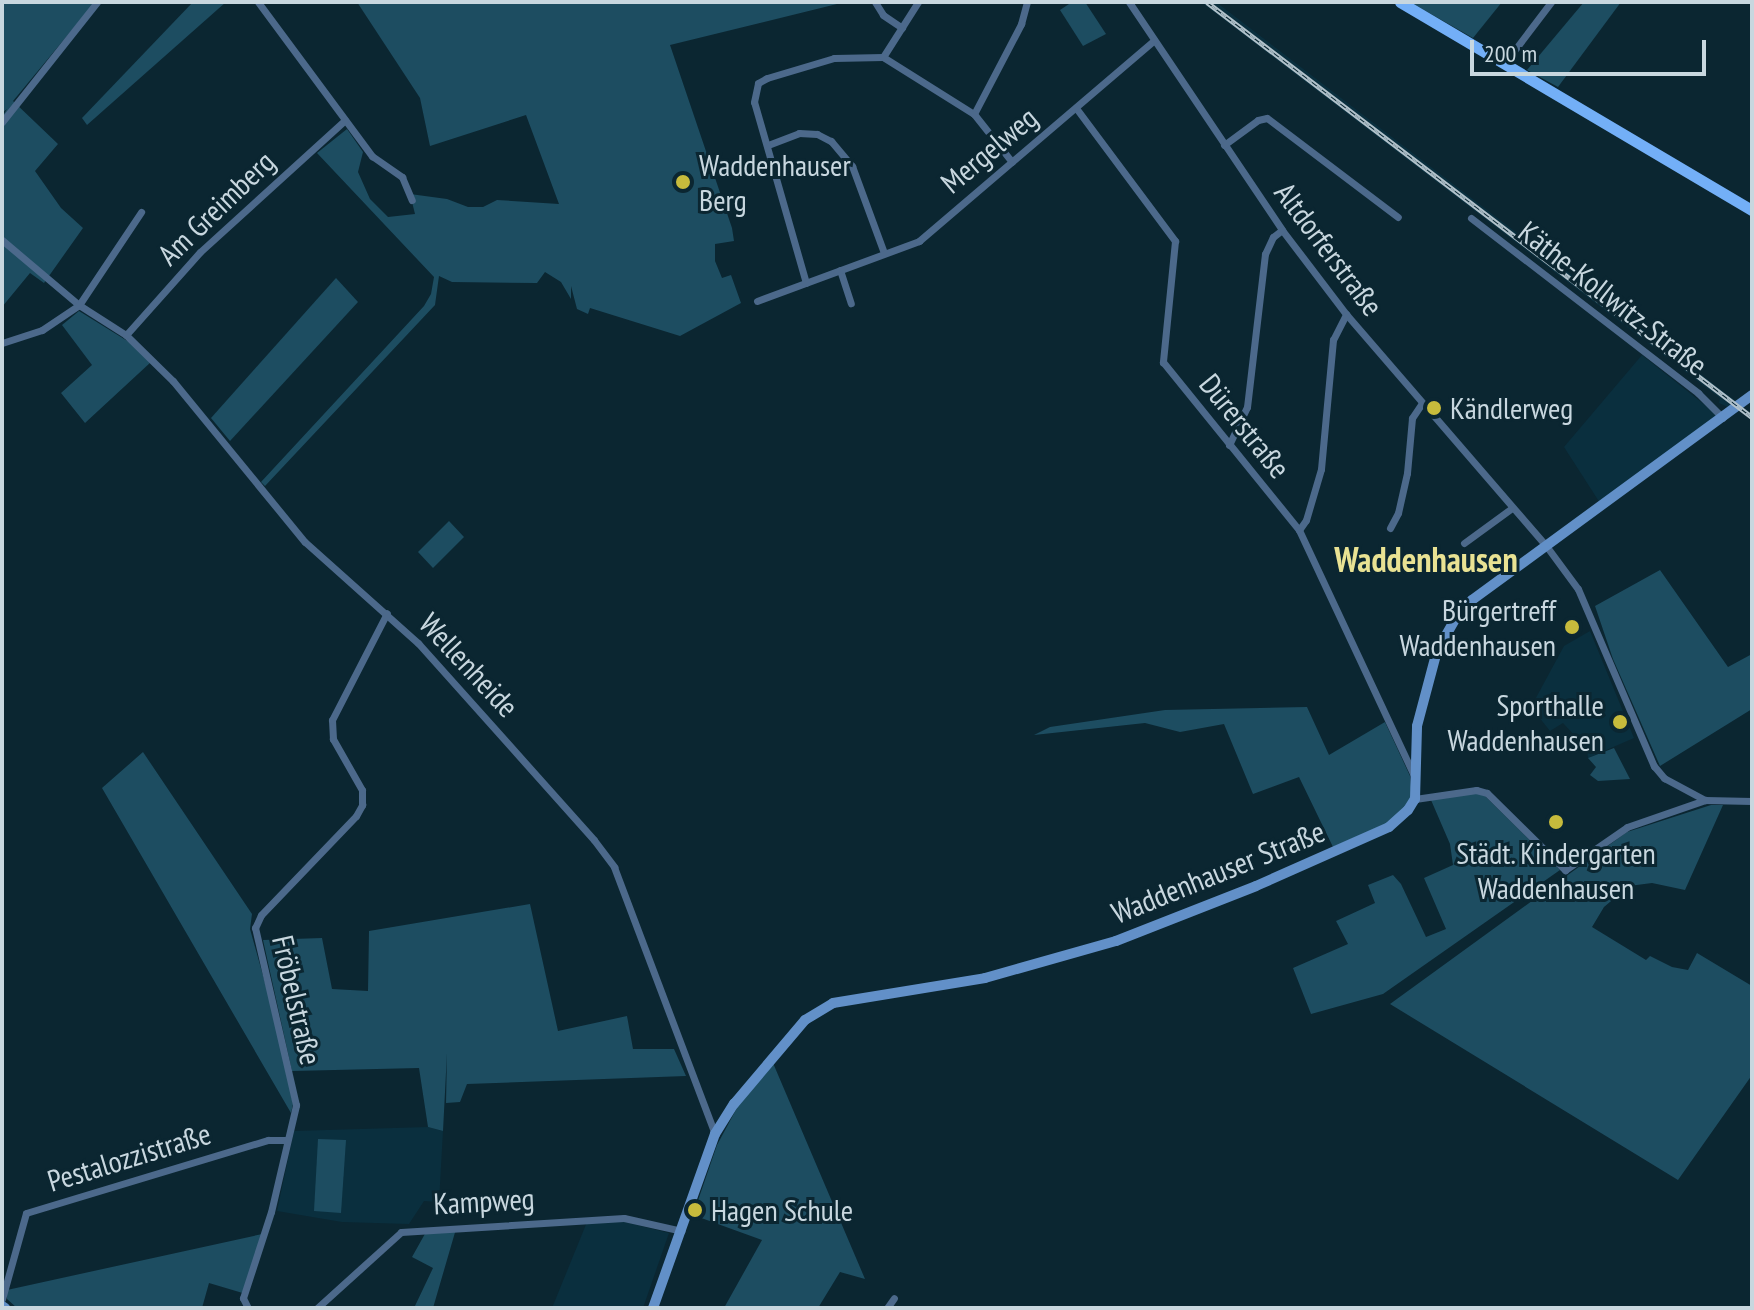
<!DOCTYPE html>
<html>
<head>
<meta charset="utf-8">
<style>
	body { margin:0 }
	#map { position:relative; width:1754px; height:1310px; overflow:hidden; background:#0b2631; font-family:"PT Sans Narrow",sans-serif }
	div>[style] { position:absolute }
	.built>* { inset:0; background:#0a2f3e }
	.green>* { inset:0; background:#1d4d61 }
	.street>* { height:7px; margin:-3.5px; padding:0 3.5px; transform-origin:3.5px; border-radius:3.5px; background:#4c698b }
	.secondary>* { height:10px; margin:-5px; padding:0 5px; transform-origin:5px; border-radius:5px; background:#6290c8 }
	.primary>* { height:11px; margin:-5.5px; padding:0 5.5px; transform-origin:5.5px; border-radius:5.5px; background:#73aff7 }
	.rail>* { height:5px; margin-top:-2.5px; transform-origin:0; background:repeating-linear-gradient(90deg,#0b2631 0 6px,#b2c2cb 0 12px); box-sizing:border-box; border-block:2px solid #b2c2cb }
	.dots>* { width:22px; height:22px; translate:-50% -50%; box-sizing:border-box; border:4px solid #0b2631; border-radius:50% }
	span { translate:-50% -50%; white-space:nowrap; text-align:center; line-height:1.15; -webkit-text-stroke:6px #0b2631; paint-order:stroke }
	.street-label { font-size:30px; color:#c8d7df }
	.poi-label { font-size:30px; color:#c8d7df }
	.left { translate:0 -50%; text-align:left }
	.right { translate:-100% -50%; text-align:right }
	.quarter-label { font-size:34px; color:#e9e293; font-weight:700 }
	.frame { position:absolute; inset:0; border:4px solid #c8d7df; pointer-events:none }
	.scale { position:absolute; left:1470px; top:40px; width:236px; height:36px; box-sizing:border-box; border:4px solid #c8d7df; border-top:0; padding-left:10px; font-size:24px; line-height:28px; white-space:nowrap; color:#c8d7df; -webkit-text-stroke:6px #0b2631; paint-order:stroke }
</style>
</head>
<body>
<div id="map">
	<div class="built">
		<i style="clip-path:polygon(1201px 2px,1216px 2px,1737px 402px,1730px 408px,1719px 403px,1720px 398px)"></i>
		<i style="clip-path:polygon(1642px 355px,1720px 417px,1600px 503px,1564px 447px)"></i>
		<i style="clip-path:polygon(1590px 631px,1634px 738px,1588px 758px,1587px 749px,1563px 723px,1550px 731px,1531px 707px,1564px 646px)"></i>
		<i style="clip-path:polygon(428px 1127px,443px 1131px,439px 1202px,424px 1201px,409px 1224px,342px 1222px,277px 1211px,294px 1131px)"></i>
		<i style="clip-path:polygon(621px 1221px,669px 1233px,643px 1308px,552px 1308px,587px 1222px)"></i>
	</div>
	<div class="green">
		<i style="clip-path:polygon(2px 2px,95px 2px,13px 101px,58px 144px,35px 171px,61px 208px,83px 228px,44px 283px,30px 273px,2px 307px,2px 117px,7px 109px,2px 113px)"></i>
		<i style="clip-path:polygon(193px 2px,226px 2px,87px 125px,82px 118px)"></i>
		<i style="clip-path:polygon(357px 2px,837px 4px,670px 45px,732px 228px,734px 241px,715px 244px,715px 261px,722px 278px,731px 275px,741px 303px,680px 336px,590px 308px,588px 314px,577px 309px,571px 286px,571px 299px,561px 282px,545px 272px,537px 283px,452px 282px,439px 276px,435px 305px,265px 486px,261px 482px,424px 306px,431px 294px,434px 277px,317px 153px,347px 129px,363px 152px,358px 172px,370px 199px,388px 217px,415px 214px,410px 194px,447px 199px,468px 207px,483px 207px,497px 200px,559px 204px,526px 115px,430px 146px,420px 98px)"></i>
		<i style="clip-path:polygon(1072px 2px,1085px 2px,1106px 34px,1083px 46px,1060px 10px)"></i>
		<i style="clip-path:polygon(1410px 2px,1502px 2px,1473px 38px)"></i>
		<i style="clip-path:polygon(1584px 2px,1621px 2px,1558px 87px,1527px 70px)"></i>
		<i style="clip-path:polygon(336px 278px,358px 302px,230px 441px,211px 418px)"></i>
		<i style="clip-path:polygon(79px 311px,129px 342px,151px 362px,85px 423px,61px 393px,92px 365px,62px 325px)"></i>
		<i style="clip-path:polygon(449px 521px,464px 537px,433px 568px,418px 552px)"></i>
		<i style="clip-path:polygon(1660px 570px,1728px 667px,1752px 654px,1752px 709px,1660px 766px,1613px 659px,1595px 606px)"></i>
		<i style="clip-path:polygon(1307px 707px,1329px 755px,1385px 722px,1410px 776px,1412px 797px,1407px 808px,1388px 823px,1333px 847px,1299px 777px,1253px 794px,1224px 724px,1180px 732px,1145px 723px,1034px 735px,1050px 727px,1165px 710px)"></i>
		<i style="clip-path:polygon(1614px 748px,1630px 779px,1598px 781px,1590px 775px,1596px 767px,1588px 758px)"></i>
		<i style="clip-path:polygon(143px 752px,252px 914px,250px 929px,276px 1022px,293px 1104px,291px 1113px,102px 788px)"></i>
		<i style="clip-path:polygon(1476px 793px,1485px 796px,1560px 870px,1383px 994px,1311px 1014px,1293px 968px,1348px 944px,1336px 921px,1375px 903px,1368px 885px,1393px 875px,1401px 884px,1426px 937px,1446px 929px,1424px 878px,1453px 865px,1450px 844px,1431px 800px)"></i>
		<i style="clip-path:polygon(1711px 805px,1723px 805px,1685px 890px,1652px 883px,1629px 886px,1604px 907px,1592px 927px,1646px 960px,1650px 956px,1672px 967px,1688px 970px,1697px 953px,1752px 986px,1752px 1075px,1678px 1180px,1390px 1004px,1627px 832px)"></i>
		<i style="clip-path:polygon(530px 904px,558px 1031px,627px 1016px,633px 1049px,674px 1049px,686px 1076px,467px 1084px,460px 1102px,446px 1103px,447px 1053px,443px 1131px,428px 1127px,419px 1068px,292px 1071px,263px 940px,322px 938px,332px 989px,368px 991px,369px 931px)"></i>
		<i style="clip-path:polygon(773px 1063px,865px 1279px,840px 1272px,818px 1308px,724px 1308px,762px 1240px,693px 1215px,717px 1145px,738px 1106px)"></i>
		<i style="clip-path:polygon(318px 1139px,346px 1140px,341px 1213px,314px 1211px)"></i>
		<i style="clip-path:polygon(456px 1229px,433px 1308px,414px 1308px,433px 1268px,412px 1257px,426px 1232px)"></i>
		<i style="clip-path:polygon(267px 1233px,246px 1294px,209px 1283px,202px 1308px,17px 1308px,7px 1299px,7px 1290px)"></i>
	</div>
	<div class="street">
		<i style="left:258px;top:2px;width:192px;rotate:53.5deg"></i>
		<i style="left:372px;top:156px;width:37px;rotate:35deg"></i>
		<i style="left:402px;top:177px;width:25px;rotate:67deg"></i>
		<i style="left:875px;top:2px;width:15px;rotate:58deg"></i>
		<i style="left:883px;top:15px;width:23px;rotate:34deg"></i>
		<i style="left:1129px;top:2px;width:275px;rotate:56.1deg"></i>
		<i style="left:1282px;top:230px;width:106px;rotate:52.7deg"></i>
		<i style="left:1346px;top:314px;width:308px;rotate:49.2deg"></i>
		<i style="left:1547px;top:547px;width:52px;rotate:53.6deg"></i>
		<i style="left:1578px;top:589px;width:193px;rotate:66.8deg"></i>
		<i style="left:1654px;top:766px;width:16px;rotate:50deg"></i>
		<i style="left:1664px;top:778px;width:47px;rotate:28.2deg"></i>
		<i style="left:1705px;top:800px;width:47px;rotate:1.2deg"></i>
		<i style="left:883px;top:57px;width:65px;rotate:-57.5deg"></i>
		<i style="left:1504px;top:64px;width:78px;rotate:-52.8deg"></i>
		<i style="left:1076px;top:108px;width:166px;rotate:53.3deg"></i>
		<i style="left:1175px;top:241px;width:122px;rotate:95.7deg"></i>
		<i style="left:1163px;top:362px;width:216px;rotate:51deg"></i>
		<i style="left:1299px;top:530px;width:271px;rotate:64.9deg"></i>
		<i style="left:974px;top:114px;width:102px;rotate:-62.4deg"></i>
		<i style="left:1021px;top:24px;width:23px;rotate:-75deg"></i>
		<i style="left:2px;top:122px;width:153px;rotate:-51.6deg"></i>
		<i style="left:768px;top:145px;width:33px;rotate:-21deg"></i>
		<i style="left:799px;top:133px;width:18px;rotate:3deg"></i>
		<i style="left:817px;top:134px;width:16px;rotate:27deg"></i>
		<i style="left:831px;top:141px;width:33px;rotate:50deg"></i>
		<i style="left:852px;top:166px;width:93px;rotate:69.8deg"></i>
		<i style="left:1224px;top:145px;width:42px;rotate:-36.3deg"></i>
		<i style="left:1258px;top:120px;width:9px;rotate:-13deg"></i>
		<i style="left:1267px;top:118px;width:164px;rotate:37.1deg"></i>
		<i style="left:1471px;top:218px;width:287px;rotate:37.6deg"></i>
		<i style="left:1698px;top:393px;width:35px;rotate:45deg"></i>
		<i style="left:2px;top:240px;width:101px;rotate:40.2deg"></i>
		<i style="left:79px;top:305px;width:56px;rotate:32.6deg"></i>
		<i style="left:126px;top:335px;width:66px;rotate:44.4deg"></i>
		<i style="left:173px;top:381px;width:208px;rotate:50.7deg"></i>
		<i style="left:305px;top:542px;width:152px;rotate:41.8deg"></i>
		<i style="left:418px;top:643px;width:264px;rotate:48.2deg"></i>
		<i style="left:594px;top:840px;width:34px;rotate:53deg"></i>
		<i style="left:614px;top:867px;width:285px;rotate:69.3deg"></i>
		<i style="left:840px;top:270px;width:35px;rotate:72deg"></i>
		<i style="left:806px;top:283px;width:188px;rotate:-106deg"></i>
		<i style="left:754px;top:102px;width:19px;rotate:-78deg"></i>
		<i style="left:758px;top:83px;width:10px;rotate:-29deg"></i>
		<i style="left:767px;top:78px;width:70px;rotate:-16.6deg"></i>
		<i style="left:834px;top:58px;width:49px;rotate:-1.2deg"></i>
		<i style="left:883px;top:57px;width:107px;rotate:32.1deg"></i>
		<i style="left:974px;top:114px;width:61px;rotate:51.6deg"></i>
		<i style="left:757px;top:301px;width:173px;rotate:-20.3deg"></i>
		<i style="left:919px;top:241px;width:309px;rotate:-40.5deg"></i>
		<i style="left:126px;top:335px;width:111px;rotate:-48.3deg"></i>
		<i style="left:200px;top:252px;width:196px;rotate:-42.3deg"></i>
		<i style="left:2px;top:343px;width:42px;rotate:-18deg"></i>
		<i style="left:42px;top:330px;width:45px;rotate:-34deg"></i>
		<i style="left:79px;top:305px;width:112px;rotate:-56.3deg"></i>
		<i style="left:1229px;top:445px;width:42px;rotate:-64.7deg"></i>
		<i style="left:1247px;top:407px;width:154px;rotate:-83.3deg"></i>
		<i style="left:1265px;top:254px;width:19px;rotate:-65deg"></i>
		<i style="left:1273px;top:237px;width:11px;rotate:-38deg"></i>
		<i style="left:1390px;top:528px;width:17px;rotate:-62deg"></i>
		<i style="left:1398px;top:513px;width:41px;rotate:-77.3deg"></i>
		<i style="left:1407px;top:473px;width:55px;rotate:-84.8deg"></i>
		<i style="left:1412px;top:418px;width:18px;rotate:-56deg"></i>
		<i style="left:1299px;top:530px;width:12px;rotate:-55deg"></i>
		<i style="left:1306px;top:520px;width:53px;rotate:-73.6deg"></i>
		<i style="left:1321px;top:469px;width:130px;rotate:-84.7deg"></i>
		<i style="left:1333px;top:340px;width:29px;rotate:-63deg"></i>
		<i style="left:1464px;top:543px;width:59px;rotate:-36.1deg"></i>
		<i style="left:1415px;top:799px;width:62px;rotate:-8.4deg"></i>
		<i style="left:1476px;top:790px;width:11px;rotate:15deg"></i>
		<i style="left:1487px;top:793px;width:110px;rotate:44.6deg"></i>
		<i style="left:1565px;top:870px;width:75px;rotate:-34.7deg"></i>
		<i style="left:1627px;top:827px;width:83px;rotate:-19.1deg"></i>
		<i style="left:2px;top:1299px;width:89px;rotate:-74.4deg"></i>
		<i style="left:26px;top:1213px;width:253px;rotate:-16.8deg"></i>
		<i style="left:268px;top:1140px;width:18px"></i>
		<i style="left:248px;top:1308px;width:11px;rotate:-117deg"></i>
		<i style="left:243px;top:1298px;width:90px;rotate:-72deg"></i>
		<i style="left:271px;top:1212px;width:110px;rotate:-76.8deg"></i>
		<i style="left:296px;top:1105px;width:182px;rotate:-103deg"></i>
		<i style="left:255px;top:928px;width:14px;rotate:-65deg"></i>
		<i style="left:261px;top:915px;width:137px;rotate:-46.2deg"></i>
		<i style="left:356px;top:816px;width:13px;rotate:-61deg"></i>
		<i style="left:362px;top:805px;width:15px;rotate:-90deg"></i>
		<i style="left:362px;top:790px;width:59px;rotate:-119.6deg"></i>
		<i style="left:333px;top:739px;width:19px;rotate:-93deg"></i>
		<i style="left:332px;top:720px;width:120px;rotate:-62.8deg"></i>
		<i style="left:317px;top:1308px;width:113px;rotate:-42.1deg"></i>
		<i style="left:401px;top:1232px;width:223px;rotate:-3.6deg"></i>
		<i style="left:624px;top:1218px;width:59px;rotate:12.6deg"></i>
		<i style="left:887px;top:1308px;width:12px;rotate:-55deg"></i>
	</div>
	<div class="secondary">
		<i style="left:2px;top:1306px;width:4px;rotate:34deg"></i>
		<i style="left:653px;top:1308px;width:185px;rotate:-70.4deg"></i>
		<i style="left:715px;top:1134px;width:36px;rotate:-58deg"></i>
		<i style="left:734px;top:1104px;width:110px;rotate:-49.8deg"></i>
		<i style="left:805px;top:1020px;width:33px;rotate:-31deg"></i>
		<i style="left:833px;top:1003px;width:154px;rotate:-9.3deg"></i>
		<i style="left:985px;top:978px;width:136px;rotate:-15.8deg"></i>
		<i style="left:1116px;top:941px;width:150px;rotate:-21.4deg"></i>
		<i style="left:1256px;top:886px;width:145px;rotate:-23.9deg"></i>
		<i style="left:1389px;top:827px;width:25px;rotate:-42deg"></i>
		<i style="left:1408px;top:810px;width:13px;rotate:-58deg"></i>
		<i style="left:1415px;top:799px;width:73px;rotate:-88.4deg"></i>
		<i style="left:1417px;top:726px;width:78px;rotate:-75.1deg"></i>
		<i style="left:1437px;top:651px;width:40px;rotate:-60.3deg"></i>
		<i style="left:1457px;top:616px;width:22px;rotate:-47deg"></i>
		<i style="left:1472px;top:600px;width:347px;rotate:-36.2deg"></i>
	</div>
	<div class="primary">
		<i style="left:1400px;top:2px;width:409px;rotate:30.6deg"></i>
	</div>
	<div class="rail">
		<i style="left:1207px;top:2px;width:685px;rotate:37.29deg"></i>
	</div>
	<div class="dots">
		<i style="left:683px;top:182px;background:#c7bb3c"></i>
		<i style="left:1434px;top:408px;background:#c7bb3c"></i>
		<i style="left:1572px;top:627px;background:#c7bb3c"></i>
		<i style="left:1620px;top:722px;background:#c7bb3c"></i>
		<i style="left:1556px;top:822px;background:#c7bb3c"></i>
		<i style="left:695px;top:1210px;background:#c7bb3c"></i>
	</div>
	<div class="street-label">
		<span style="left:989px;top:150px;rotate:-40deg">Mergelweg</span>
		<span style="left:216px;top:208px;rotate:-44deg">Am Greimberg</span>
		<span style="left:1329px;top:249px;rotate:53deg">Altdorferstraße</span>
		<span style="left:1613px;top:298px;rotate:38deg">Käthe-Kollwitz-Straße</span>
		<span style="left:1245px;top:426px;rotate:51deg">Dürerstraße</span>
		<span style="left:469px;top:665px;rotate:47deg">Wellenheide</span>
		<span style="left:1218px;top:872px;rotate:-22deg">Waddenhauser Straße</span>
		<span style="left:297px;top:1000px;rotate:77deg">Fröbelstraße</span>
		<span style="left:129px;top:1157px;rotate:-17deg">Pestalozzistraße</span>
		<span style="left:484px;top:1201px;rotate:-3deg">Kampweg</span>
	</div>
	<div class="poi-label">
		<span class="left" style="left:699px;top:182px">Waddenhauser<br>Berg</span>
		<span class="left" style="left:1450px;top:408px">Kändlerweg</span>
		<span class="right" style="left:1556px;top:627px">Bürgertreff<br>Waddenhausen</span>
		<span class="right" style="left:1604px;top:722px">Sporthalle<br>Waddenhausen</span>
		<span style="left:1556px;top:870px">Städt. Kindergarten<br>Waddenhausen</span>
		<span class="left" style="left:711px;top:1210px">Hagen Schule</span>
	</div>
	<div class="quarter-label">
		<span style="left:1426px;top:560px">Waddenhausen</span>
	</div>
	<div class="frame"></div>
	<div class="scale">200 m</div>
</div>
</body>
</html>
